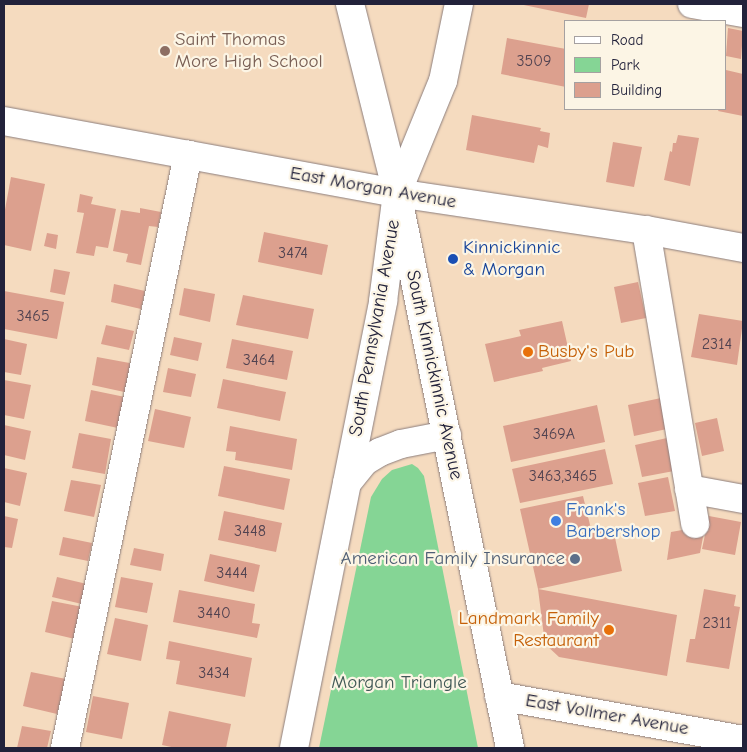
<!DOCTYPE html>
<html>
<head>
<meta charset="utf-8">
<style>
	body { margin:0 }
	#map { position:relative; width:747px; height:752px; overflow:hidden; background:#f5dbbf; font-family:"Comic Neue",sans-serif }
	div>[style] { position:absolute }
	.green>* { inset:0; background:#85d595 }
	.building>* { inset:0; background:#dca08e }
	.roads { filter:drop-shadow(0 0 1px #8c7e7d) drop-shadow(0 0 1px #8c7e7d) }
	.minor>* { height:28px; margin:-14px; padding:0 14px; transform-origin:14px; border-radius:14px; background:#fff }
	.major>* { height:28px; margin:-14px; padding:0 14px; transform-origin:14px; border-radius:14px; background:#fff }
	.dots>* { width:14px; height:14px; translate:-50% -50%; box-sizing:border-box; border:2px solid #fcf5e5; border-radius:50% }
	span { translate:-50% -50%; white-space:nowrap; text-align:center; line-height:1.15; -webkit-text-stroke:4.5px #fcf5e5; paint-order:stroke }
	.number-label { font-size:16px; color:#504250 }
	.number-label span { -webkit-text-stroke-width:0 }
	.education-label { font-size:19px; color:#785e54 }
	.left { translate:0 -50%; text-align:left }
	.street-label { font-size:19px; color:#22223b }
	.transit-label { font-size:19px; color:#164399 }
	.food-label { font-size:19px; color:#c56008 }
	.right { translate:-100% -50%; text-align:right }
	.shop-label { font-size:19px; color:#366cbe }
	.service-label { font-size:19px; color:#4e5e75 }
	.park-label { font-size:19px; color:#405856 }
	.frame { position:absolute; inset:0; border:5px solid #22223b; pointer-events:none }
	.legend { position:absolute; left:564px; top:20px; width:162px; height:90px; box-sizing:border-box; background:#fcf5e5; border:1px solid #a5a1a1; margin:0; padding:6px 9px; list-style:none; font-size:15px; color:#22223b }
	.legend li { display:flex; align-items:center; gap:10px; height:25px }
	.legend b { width:25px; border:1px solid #a5a1a1 }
</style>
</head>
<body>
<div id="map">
	<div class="green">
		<i style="clip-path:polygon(412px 464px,418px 468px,424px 476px,478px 748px,319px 748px,371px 497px,382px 479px,392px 470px)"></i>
	</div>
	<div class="building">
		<i style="clip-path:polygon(519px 4px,589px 4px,586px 18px)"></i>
		<i style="clip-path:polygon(728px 28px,743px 31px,741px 59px,726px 56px)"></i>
		<i style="clip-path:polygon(507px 38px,566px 49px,566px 87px,501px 74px)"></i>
		<i style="clip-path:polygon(726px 70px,743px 74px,743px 116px,718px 111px,719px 109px,726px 109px)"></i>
		<i style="clip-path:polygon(472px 115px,541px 128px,540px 131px,550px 133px,548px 148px,538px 145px,534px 163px,466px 150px)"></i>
		<i style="clip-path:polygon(678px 135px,699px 138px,690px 186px,664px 180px,670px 151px,672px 152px,673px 143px,676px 143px)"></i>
		<i style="clip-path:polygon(613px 142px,642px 147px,634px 187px,606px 182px)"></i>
		<i style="clip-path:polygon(11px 177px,45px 184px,31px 251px,4px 245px,4px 215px)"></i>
		<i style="clip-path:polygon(80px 194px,93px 197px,91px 204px,116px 209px,108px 248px,96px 246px,94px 256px,76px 253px,84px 213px,77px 212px)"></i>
		<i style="clip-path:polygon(140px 208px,161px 212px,158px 227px,149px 226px,141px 265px,126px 262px,128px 254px,113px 251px,121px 210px,140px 213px)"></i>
		<i style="clip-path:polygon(264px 232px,328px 245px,322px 275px,258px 262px)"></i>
		<i style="clip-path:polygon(47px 233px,58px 235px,56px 249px,44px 246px)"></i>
		<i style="clip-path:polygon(54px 269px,70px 272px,65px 295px,50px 292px)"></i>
		<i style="clip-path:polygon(638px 282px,646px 318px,621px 323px,614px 287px)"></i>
		<i style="clip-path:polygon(114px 284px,145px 291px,141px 309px,111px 302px)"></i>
		<i style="clip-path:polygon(184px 288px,215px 294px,210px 322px,179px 315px)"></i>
		<i style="clip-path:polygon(4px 291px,64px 302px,57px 339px,4px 329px)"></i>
		<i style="clip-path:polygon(243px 295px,314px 309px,308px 339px,236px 325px)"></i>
		<i style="clip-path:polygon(699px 314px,743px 321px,737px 365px,691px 357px)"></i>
		<i style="clip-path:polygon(562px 321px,571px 361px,542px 368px,543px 371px,494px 382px,485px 344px,521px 336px,519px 330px)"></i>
		<i style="clip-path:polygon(106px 325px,134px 331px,129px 350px,101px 344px)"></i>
		<i style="clip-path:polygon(174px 337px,202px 343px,198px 361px,170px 355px)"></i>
		<i style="clip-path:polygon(4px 339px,27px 344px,21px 375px,4px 372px)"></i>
		<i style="clip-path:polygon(232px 339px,293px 351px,287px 380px,226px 368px)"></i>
		<i style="clip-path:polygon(97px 357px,135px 364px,129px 393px,92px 385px)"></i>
		<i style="clip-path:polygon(168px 368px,196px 374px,191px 397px,163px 392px)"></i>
		<i style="clip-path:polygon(223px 379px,286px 392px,280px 421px,217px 408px)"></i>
		<i style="clip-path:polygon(4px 380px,31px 385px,24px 419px,4px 415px)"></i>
		<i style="clip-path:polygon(91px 390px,125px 397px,118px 428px,85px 421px)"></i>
		<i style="clip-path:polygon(661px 398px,667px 429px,634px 436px,628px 405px)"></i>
		<i style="clip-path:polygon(597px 405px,605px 442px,511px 462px,503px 426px)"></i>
		<i style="clip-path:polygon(155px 409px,191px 417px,184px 448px,148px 441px)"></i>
		<i style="clip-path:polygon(717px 418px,724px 451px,702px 456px,695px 423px)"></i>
		<i style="clip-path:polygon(4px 425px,31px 431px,25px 460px,4px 455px)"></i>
		<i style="clip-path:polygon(230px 426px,297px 439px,292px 470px,235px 460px,236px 452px,226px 451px)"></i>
		<i style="clip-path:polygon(79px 433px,111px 439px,105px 474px,72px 468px)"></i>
		<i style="clip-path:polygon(667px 438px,674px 471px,642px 477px,635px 445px)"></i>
		<i style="clip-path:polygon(605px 449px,613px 484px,520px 503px,512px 469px)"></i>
		<i style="clip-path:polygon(224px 466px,290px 479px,284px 510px,218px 496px)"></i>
		<i style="clip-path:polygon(4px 468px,27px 473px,20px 506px,4px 502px)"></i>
		<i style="clip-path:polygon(668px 477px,675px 511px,645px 516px,638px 483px)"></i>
		<i style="clip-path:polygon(71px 480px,101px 485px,94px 517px,64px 511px)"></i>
		<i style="clip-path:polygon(583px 496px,592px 533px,613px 528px,622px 571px,538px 589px,677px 615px,667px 676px,559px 657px,545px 644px,538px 589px,520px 509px)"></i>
		<i style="clip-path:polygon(224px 511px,282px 523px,276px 552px,218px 540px)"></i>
		<i style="clip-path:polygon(4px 516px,18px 519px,12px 548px,4px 547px)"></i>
		<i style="clip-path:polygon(709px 516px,741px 522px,735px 555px,702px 549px)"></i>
		<i style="clip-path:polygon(705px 526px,700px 553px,667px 560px,671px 532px)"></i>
		<i style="clip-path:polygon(63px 537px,92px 543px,88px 561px,59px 555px)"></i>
		<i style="clip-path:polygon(134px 548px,164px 554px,161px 571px,130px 565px)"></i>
		<i style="clip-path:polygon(210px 554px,260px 565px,254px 592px,204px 581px)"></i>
		<i style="clip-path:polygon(57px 577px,87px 584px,82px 604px,52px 597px)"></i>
		<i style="clip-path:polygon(121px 577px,153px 583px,147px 613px,115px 607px)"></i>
		<i style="clip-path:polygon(704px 589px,736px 595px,734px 606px,740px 607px,729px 669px,686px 662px,690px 639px,695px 639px)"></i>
		<i style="clip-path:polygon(179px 590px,255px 604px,252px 623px,260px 624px,257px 638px,173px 622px)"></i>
		<i style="clip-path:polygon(52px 601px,83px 607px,75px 639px,45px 632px)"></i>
		<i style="clip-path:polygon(115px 618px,148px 625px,141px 661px,107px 654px)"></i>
		<i style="clip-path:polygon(169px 641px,252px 658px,245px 697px,176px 684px,180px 661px,166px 659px)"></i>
		<i style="clip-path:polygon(31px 672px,66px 679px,57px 714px,23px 706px)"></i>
		<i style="clip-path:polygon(93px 696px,129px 703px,122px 739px,86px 732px)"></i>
		<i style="clip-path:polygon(169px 711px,231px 724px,226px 748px,176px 748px,162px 745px)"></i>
		<i style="clip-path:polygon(22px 726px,51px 731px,47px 748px,17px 748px)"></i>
	</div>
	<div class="roads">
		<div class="minor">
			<i style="left:692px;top:4px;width:52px;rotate:10deg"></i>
			<i style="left:4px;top:121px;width:400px;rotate:10.4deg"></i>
			<i style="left:397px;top:193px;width:252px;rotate:8.5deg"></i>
			<i style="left:646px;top:230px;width:99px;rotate:10.5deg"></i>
			<i style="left:646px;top:230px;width:298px;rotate:80.5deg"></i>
			<i style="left:347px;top:483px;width:28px;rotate:-51deg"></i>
			<i style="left:365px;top:461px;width:17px;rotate:-31deg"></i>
			<i style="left:380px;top:452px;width:22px;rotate:-21deg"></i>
			<i style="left:401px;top:444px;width:47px;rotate:-11.1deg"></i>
			<i style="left:689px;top:489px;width:55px;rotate:10.5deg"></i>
			<i style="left:499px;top:696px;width:248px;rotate:10.2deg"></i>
			<i style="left:65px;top:748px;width:606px;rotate:-78.28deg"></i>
			<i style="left:294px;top:748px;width:456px;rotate:-78.7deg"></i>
			<i style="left:383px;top:301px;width:109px;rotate:-82.6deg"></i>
			<i style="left:397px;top:193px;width:121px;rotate:-67.7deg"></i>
			<i style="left:443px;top:81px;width:79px;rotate:-78.3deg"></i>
		</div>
		<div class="major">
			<i style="left:350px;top:4px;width:195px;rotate:76deg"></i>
			<i style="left:397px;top:193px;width:566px;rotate:78.49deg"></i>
		</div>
	</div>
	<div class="dots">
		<i style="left:165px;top:51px;background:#8d6e63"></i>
		<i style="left:453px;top:259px;background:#1a4fb4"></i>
		<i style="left:528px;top:352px;background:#e8710a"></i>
		<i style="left:556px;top:521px;background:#3f7fe0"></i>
		<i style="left:575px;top:559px;background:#5c6f8a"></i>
		<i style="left:609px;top:630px;background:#e8710a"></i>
	</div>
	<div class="number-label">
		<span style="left:534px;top:61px">3509</span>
		<span style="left:293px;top:253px">3474</span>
		<span style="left:33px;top:316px">3465</span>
		<span style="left:717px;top:344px">2314</span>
		<span style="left:259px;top:360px">3464</span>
		<span style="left:554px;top:434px">3469A</span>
		<span style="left:563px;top:476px">3463,3465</span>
		<span style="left:250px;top:531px">3448</span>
		<span style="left:232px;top:573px">3444</span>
		<span style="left:214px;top:613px">3440</span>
		<span style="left:717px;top:623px">2311</span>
		<span style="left:214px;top:673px">3434</span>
	</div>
	<div class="education-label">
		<span class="left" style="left:175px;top:51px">Saint Thomas<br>More High School</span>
	</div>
	<div class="street-label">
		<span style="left:373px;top:188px;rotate:10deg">East Morgan Avenue</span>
		<span style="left:375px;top:328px;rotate:-80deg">South Pennsylvania Avenue</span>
		<span style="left:434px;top:375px;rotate:78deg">South Kinnickinnic Avenue</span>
		<span style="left:607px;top:715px;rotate:10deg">East Vollmer Avenue</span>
	</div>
	<div class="transit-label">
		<span class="left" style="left:463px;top:259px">Kinnickinnic<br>&amp; Morgan</span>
	</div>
	<div class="food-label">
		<span class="left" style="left:538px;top:352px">Busby's Pub</span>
		<span class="right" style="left:599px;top:630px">Landmark Family<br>Restaurant</span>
	</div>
	<div class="shop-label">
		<span class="left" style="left:566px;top:521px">Frank's<br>Barbershop</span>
	</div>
	<div class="service-label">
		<span class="right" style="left:565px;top:559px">American Family Insurance</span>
	</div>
	<div class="park-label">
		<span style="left:399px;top:683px">Morgan Triangle</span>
	</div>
	<div class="frame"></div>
	<ul class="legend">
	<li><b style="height:6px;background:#fff"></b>Road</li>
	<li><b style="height:14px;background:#85d595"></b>Park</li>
	<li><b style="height:14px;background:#dca08e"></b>Building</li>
	</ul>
</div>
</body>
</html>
